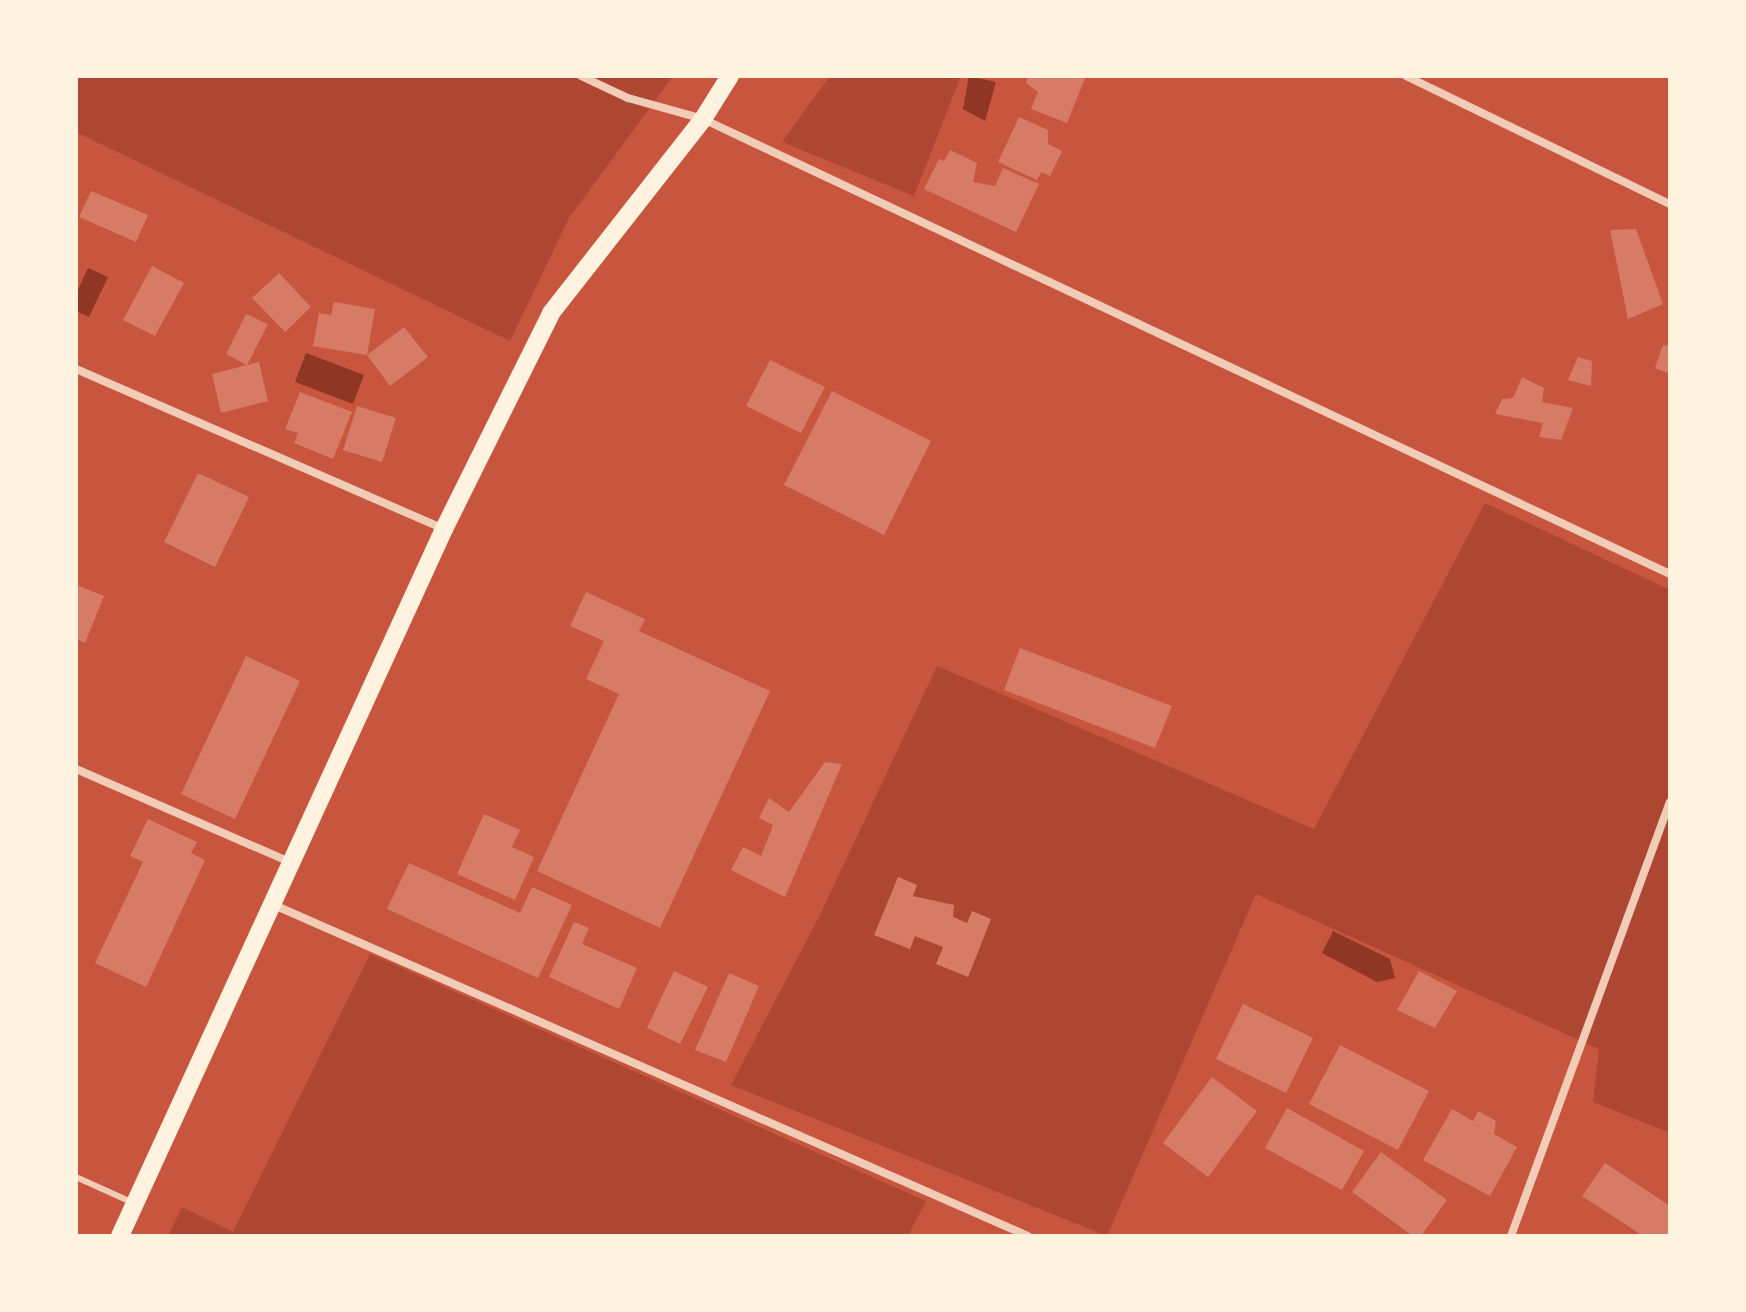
<!DOCTYPE html>
<html>
<head>
<meta charset="utf-8">
<style>
	body { margin:0 }
	#map { position:relative; width:1746px; height:1312px; overflow:hidden; background:#c8553d; font-family:Quicksand,sans-serif }
	div>[style] { position:absolute }
	.green>* { inset:0; background:#ae4732 }
	.water>* { inset:0; background:#8f3625 }
	.building>* { inset:0; background:#d67c66 }
	.service>* { height:6px; margin:-3px; padding:0 3px; transform-origin:3px; border-radius:3px; background:#f1ccb7 }
	.minor>* { height:8px; margin:-4px; padding:0 4px; transform-origin:4px; border-radius:4px; background:#f1ccb7 }
	.primary>* { height:18px; margin:-9px; padding:0 9px; transform-origin:9px; border-radius:9px; background:#fff3e0 }
	span { translate:-50% -50%; white-space:nowrap; text-align:center; line-height:1.15; -webkit-text-stroke:6px #fff3e0; paint-order:stroke }
	.frame { position:absolute; inset:0; border:78px solid #fff3e0; pointer-events:none }
</style>
</head>
<body>
<div id="map">
	<div class="green">
		<i style="clip-path:polygon(76px 76px,673px 76px,569px 218px,510px 341px,76px 132px)"></i>
		<i style="clip-path:polygon(830px 76px,961px 76px,914px 196px,782px 142px)"></i>
		<i style="clip-path:polygon(1485px 503px,1670px 590px,1670px 1133px,1593px 1102px,1599px 1049px,1256px 894px,1107px 1236px,731px 1085px,820px 915px,937px 666px,1314px 829px)"></i>
		<i style="clip-path:polygon(370px 954px,926px 1201px,908px 1236px,168px 1236px,182px 1207px,233px 1232px)"></i>
	</div>
	<div class="water">
		<i style="clip-path:polygon(969px 76px,996px 82px,985px 121px,963px 109px)"></i>
		<i style="clip-path:polygon(88px 268px,108px 277px,89px 317px,76px 311px,76px 294px)"></i>
		<i style="clip-path:polygon(306px 353px,364px 375px,353px 404px,295px 382px)"></i>
		<i style="clip-path:polygon(1333px 931px,1390px 959px,1395px 978px,1377px 982px,1322px 953px)"></i>
	</div>
	<div class="building">
		<i style="clip-path:polygon(1028px 76px,1086px 76px,1067px 123px,1031px 109px,1038px 92px,1026px 83px)"></i>
		<i style="clip-path:polygon(1019px 117px,1048px 130px,1048px 144px,1062px 151px,1050px 176px,1041px 172px,1037px 180px,998px 162px)"></i>
		<i style="clip-path:polygon(950px 150px,977px 163px,973px 182px,995px 186px,1003px 168px,1039px 184px,1016px 232px,924px 189px,939px 159px,944px 161px)"></i>
		<i style="clip-path:polygon(91px 191px,148px 215px,136px 242px,79px 217px)"></i>
		<i style="clip-path:polygon(1636px 229px,1663px 304px,1628px 319px,1610px 230px)"></i>
		<i style="clip-path:polygon(152px 266px,184px 283px,155px 336px,123px 320px)"></i>
		<i style="clip-path:polygon(279px 273px,311px 307px,285px 332px,252px 298px)"></i>
		<i style="clip-path:polygon(334px 302px,375px 309px,367px 355px,313px 346px,319px 313px,331px 315px)"></i>
		<i style="clip-path:polygon(246px 314px,268px 324px,247px 365px,259px 362px,268px 401px,221px 413px,212px 374px,247px 365px,226px 354px)"></i>
		<i style="clip-path:polygon(404px 327px,428px 357px,390px 386px,367px 355px)"></i>
		<i style="clip-path:polygon(1663px 345px,1670px 346px,1670px 374px,1655px 368px)"></i>
		<i style="clip-path:polygon(1578px 357px,1592px 361px,1591px 386px,1568px 380px)"></i>
		<i style="clip-path:polygon(770px 360px,825px 387px,801px 433px,746px 406px)"></i>
		<i style="clip-path:polygon(1522px 377px,1544px 388px,1542px 402px,1573px 408px,1561px 440px,1539px 437px,1543px 423px,1495px 414px,1502px 399px,1513px 398px)"></i>
		<i style="clip-path:polygon(832px 391px,931px 441px,884px 535px,784px 485px)"></i>
		<i style="clip-path:polygon(300px 392px,352px 412px,333px 459px,294px 443px,298px 433px,285px 429px)"></i>
		<i style="clip-path:polygon(357px 406px,396px 418px,382px 462px,343px 450px)"></i>
		<i style="clip-path:polygon(198px 473px,249px 497px,215px 567px,164px 542px)"></i>
		<i style="clip-path:polygon(76px 585px,104px 596px,85px 643px,76px 639px)"></i>
		<i style="clip-path:polygon(586px 592px,645px 619px,639px 631px,770px 691px,660px 928px,537px 871px,619px 694px,586px 679px,604px 641px,570px 626px)"></i>
		<i style="clip-path:polygon(1020px 648px,1172px 706px,1155px 748px,1004px 690px)"></i>
		<i style="clip-path:polygon(246px 656px,300px 681px,235px 819px,181px 794px)"></i>
		<i style="clip-path:polygon(825px 762px,842px 764px,785px 897px,731px 870px,743px 847px,761px 856px,773px 825px,759px 818px,769px 798px,789px 812px)"></i>
		<i style="clip-path:polygon(484px 814px,520px 830px,512px 847px,534px 857px,515px 900px,457px 874px)"></i>
		<i style="clip-path:polygon(148px 819px,197px 842px,191px 853px,205px 860px,146px 987px,95px 963px,143px 862px,130px 856px)"></i>
		<i style="clip-path:polygon(409px 863px,520px 913px,532px 887px,572px 905px,538px 978px,387px 909px)"></i>
		<i style="clip-path:polygon(898px 877px,917px 885px,913px 896px,954px 905px,953px 917px,967px 923px,972px 911px,991px 919px,968px 977px,936px 964px,943px 947px,915px 936px,910px 949px,874px 935px)"></i>
		<i style="clip-path:polygon(574px 922px,589px 928px,582px 944px,637px 968px,619px 1009px,549px 977px)"></i>
		<i style="clip-path:polygon(674px 971px,708px 987px,680px 1044px,647px 1028px)"></i>
		<i style="clip-path:polygon(1419px 971px,1457px 991px,1435px 1028px,1397px 1010px)"></i>
		<i style="clip-path:polygon(729px 973px,759px 986px,726px 1062px,695px 1050px)"></i>
		<i style="clip-path:polygon(1243px 1004px,1313px 1038px,1286px 1093px,1216px 1059px)"></i>
		<i style="clip-path:polygon(1340px 1045px,1429px 1091px,1398px 1150px,1309px 1104px)"></i>
		<i style="clip-path:polygon(1212px 1077px,1257px 1111px,1208px 1177px,1163px 1143px)"></i>
		<i style="clip-path:polygon(1287px 1108px,1364px 1151px,1342px 1190px,1265px 1148px)"></i>
		<i style="clip-path:polygon(1452px 1109px,1473px 1121px,1478px 1111px,1496px 1121px,1494px 1134px,1517px 1147px,1490px 1196px,1423px 1160px)"></i>
		<i style="clip-path:polygon(1381px 1152px,1447px 1200px,1421px 1236px,1413px 1236px,1352px 1192px)"></i>
		<i style="clip-path:polygon(1605px 1163px,1670px 1206px,1670px 1236px,1643px 1236px,1582px 1196px)"></i>
	</div>
	<div class="service">
		<i style="left:76px;top:1177px;width:60px;rotate:24.4deg"></i>
	</div>
	<div class="minor">
		<i style="left:581px;top:76px;width:52px;rotate:25.1deg"></i>
		<i style="left:628px;top:98px;width:78px;rotate:15.6deg"></i>
		<i style="left:703px;top:119px;width:1069px;rotate:25.2deg"></i>
		<i style="left:1406px;top:76px;width:293px;rotate:25.9deg"></i>
		<i style="left:76px;top:369px;width:401px;rotate:23.5deg"></i>
		<i style="left:76px;top:769px;width:236px;rotate:23.5deg"></i>
		<i style="left:274px;top:905px;width:823px;rotate:23.7deg"></i>
		<i style="left:1511px;top:1236px;width:462px;rotate:-69.9deg"></i>
	</div>
	<div class="primary">
		<i style="left:120px;top:1236px;width:778px;rotate:-65.38deg"></i>
		<i style="left:444px;top:529px;width:241px;rotate:-63.6deg"></i>
		<i style="left:551px;top:313px;width:246px;rotate:-51.9deg"></i>
		<i style="left:703px;top:119px;width:51px;rotate:-57.9deg"></i>
	</div>
	<div class="frame"></div>
</div>
</body>
</html>
